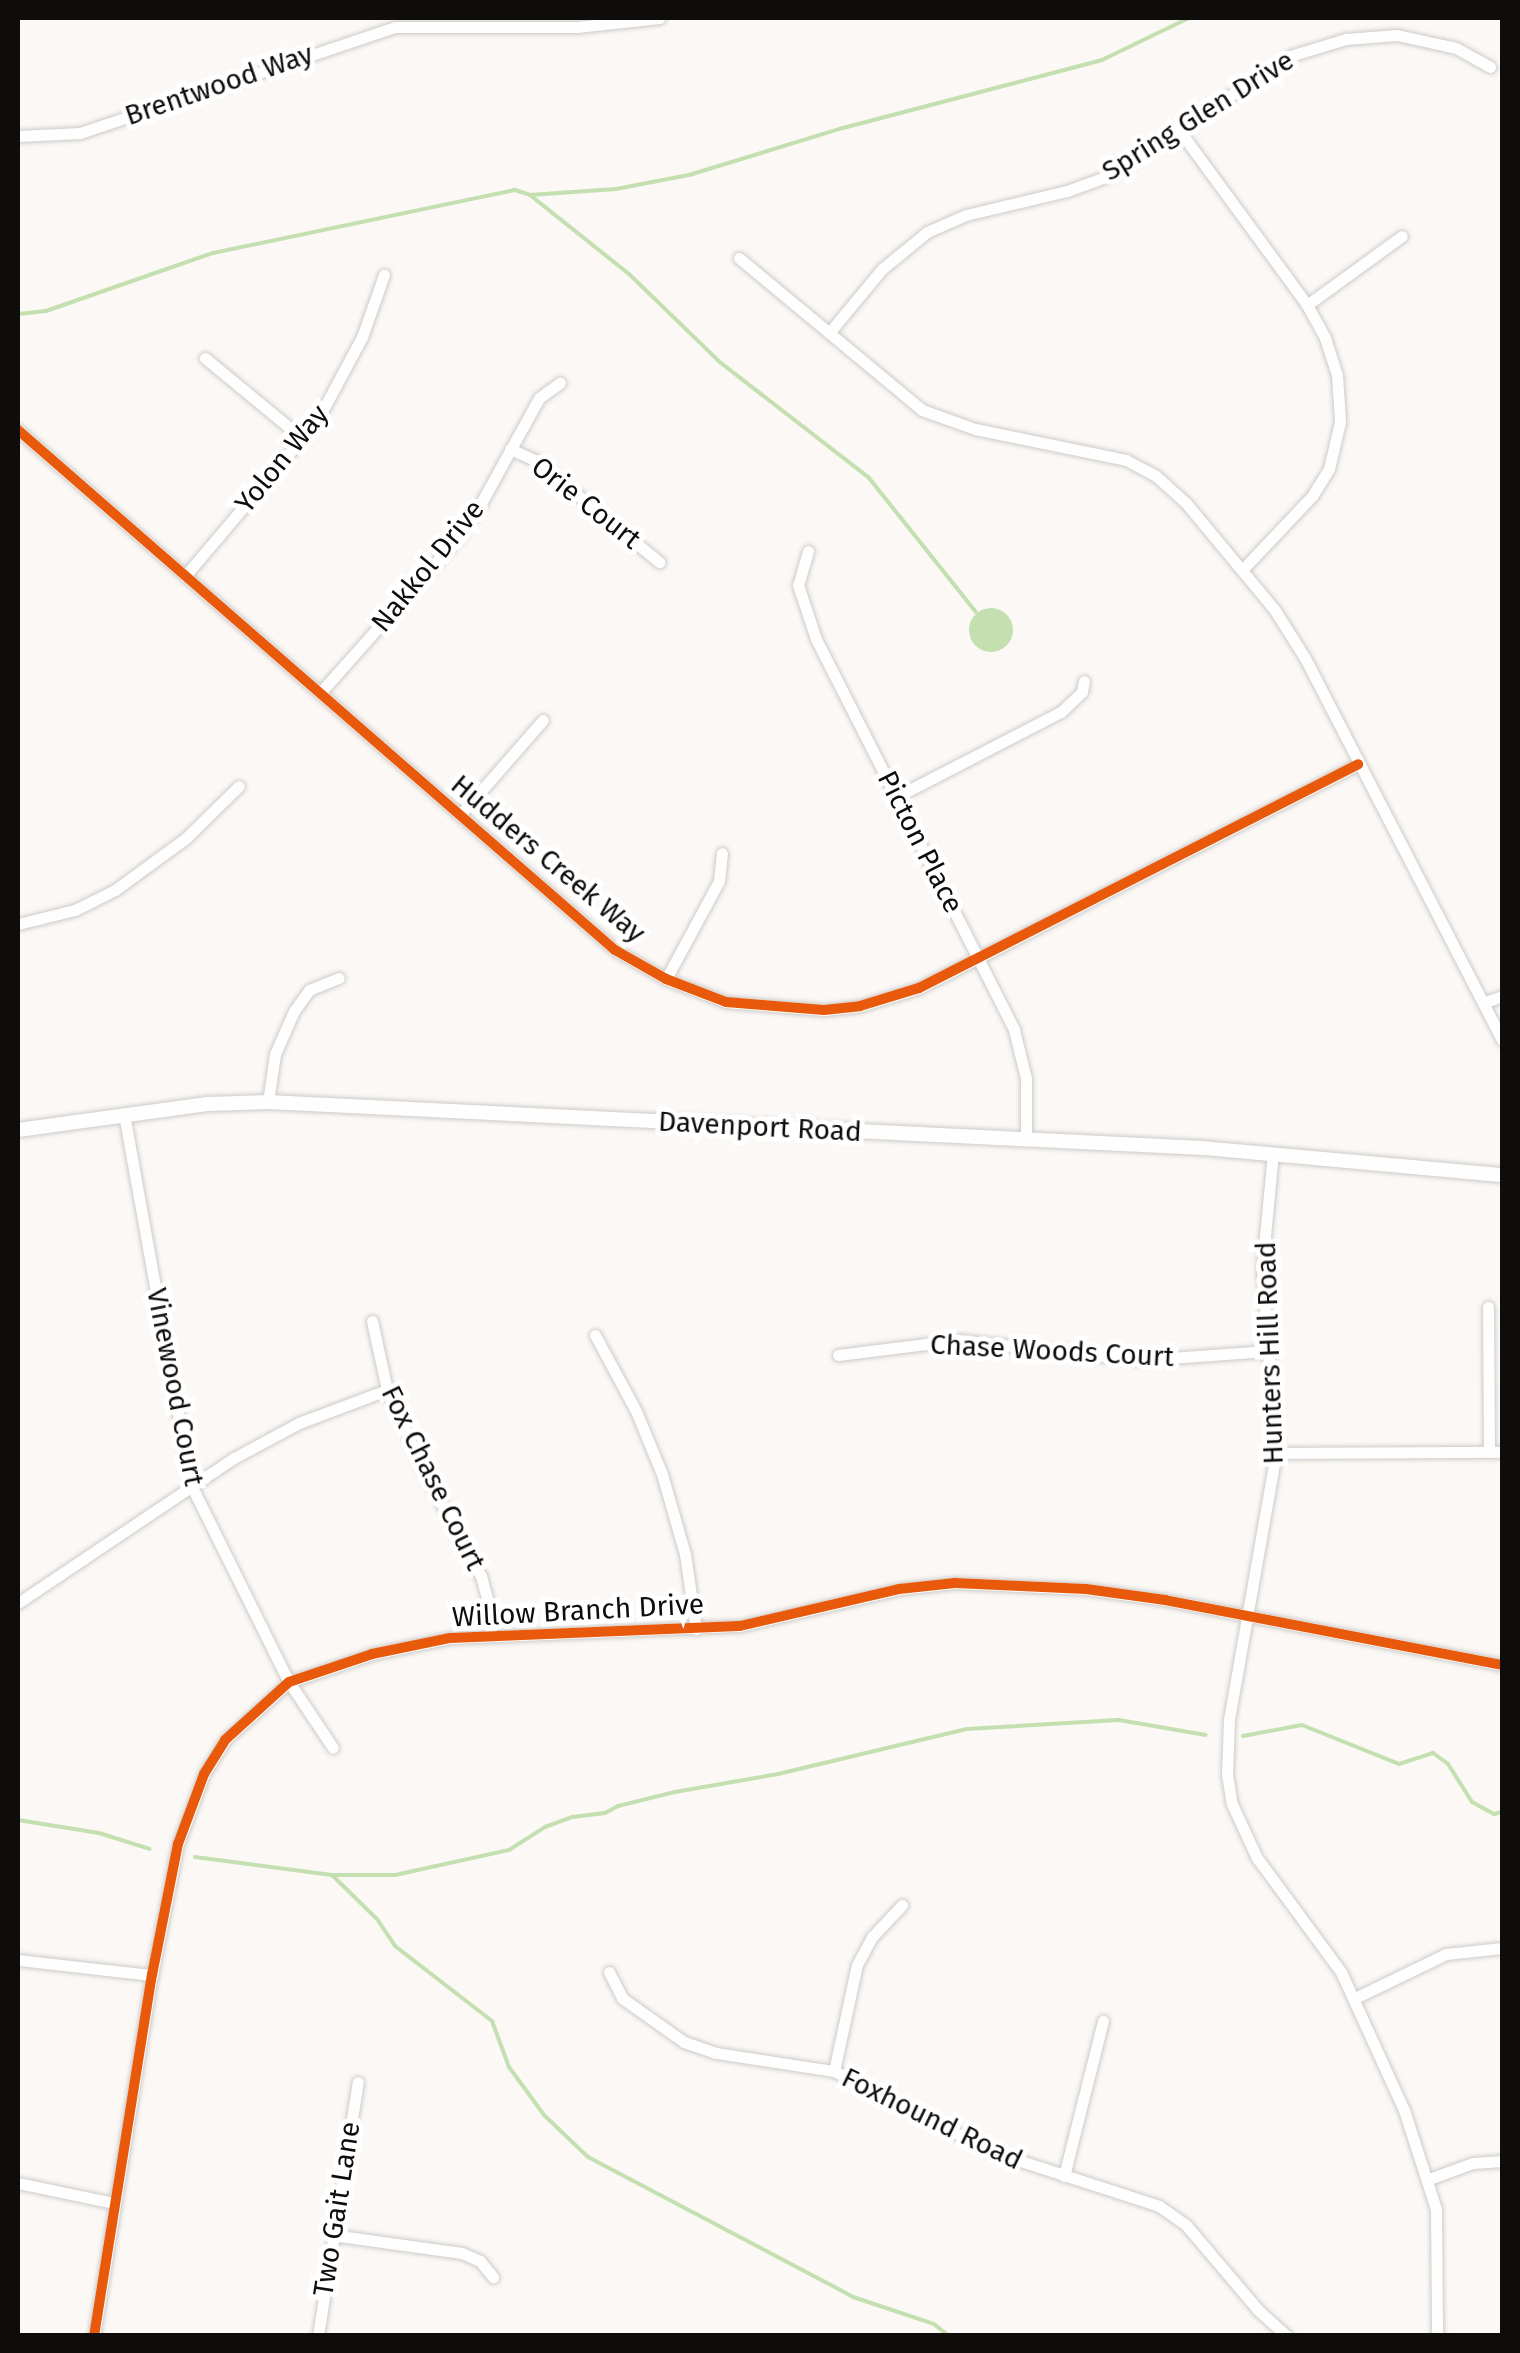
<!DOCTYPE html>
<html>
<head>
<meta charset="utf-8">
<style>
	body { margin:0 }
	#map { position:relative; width:1520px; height:2353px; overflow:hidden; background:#fbf8f5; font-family:"Fira Sans",sans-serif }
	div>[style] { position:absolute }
	.water>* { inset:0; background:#c4dfb0 }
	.round { border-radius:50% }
	.stream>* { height:4px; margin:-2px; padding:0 2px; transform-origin:2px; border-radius:2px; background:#c4dfb0 }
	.roads { filter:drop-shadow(0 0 2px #cdcbc9) drop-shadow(0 0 2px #cdcbc9) }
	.minor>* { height:11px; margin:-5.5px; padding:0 5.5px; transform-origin:5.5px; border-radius:5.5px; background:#fefefe }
	.tertiary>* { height:14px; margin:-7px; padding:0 7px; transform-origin:7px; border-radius:7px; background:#fefefe }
	.cycleway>* { height:10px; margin:-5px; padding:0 5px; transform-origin:5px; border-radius:5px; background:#e8590c }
	span { translate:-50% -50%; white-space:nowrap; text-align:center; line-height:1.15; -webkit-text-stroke:10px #fff; paint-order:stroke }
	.street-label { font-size:28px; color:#0e0d0b }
	.frame { position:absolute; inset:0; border:20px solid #0e0d0b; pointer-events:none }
</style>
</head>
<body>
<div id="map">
	<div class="water">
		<i class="round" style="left:969px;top:608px;width:44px;height:44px"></i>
	</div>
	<div class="stream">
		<i style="left:530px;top:195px;width:86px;rotate:-4deg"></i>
		<i style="left:616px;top:189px;width:74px;rotate:-10.9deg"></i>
		<i style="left:689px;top:175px;width:161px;rotate:-17deg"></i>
		<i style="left:843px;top:128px;width:268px;rotate:-14.7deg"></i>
		<i style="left:1102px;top:60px;width:97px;rotate:-25.8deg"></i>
		<i style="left:18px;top:314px;width:28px;rotate:-6deg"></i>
		<i style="left:46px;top:311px;width:177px;rotate:-19.2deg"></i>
		<i style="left:213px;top:253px;width:309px;rotate:-11.8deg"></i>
		<i style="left:515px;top:190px;width:16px;rotate:18deg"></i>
		<i style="left:530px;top:195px;width:127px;rotate:38.6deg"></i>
		<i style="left:629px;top:274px;width:128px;rotate:44.1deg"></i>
		<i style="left:721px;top:363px;width:187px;rotate:37.8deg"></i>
		<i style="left:869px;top:478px;width:171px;rotate:51.4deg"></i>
		<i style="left:1243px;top:1736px;width:60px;rotate:-10.6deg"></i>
		<i style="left:1302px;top:1725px;width:105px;rotate:21.9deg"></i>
		<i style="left:1399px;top:1764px;width:36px;rotate:-18deg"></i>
		<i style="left:1433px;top:1753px;width:19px;rotate:36deg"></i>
		<i style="left:1448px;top:1764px;width:45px;rotate:57.7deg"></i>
		<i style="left:1472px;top:1802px;width:25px;rotate:29deg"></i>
		<i style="left:1494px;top:1814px;width:8px;rotate:-14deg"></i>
		<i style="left:18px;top:1820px;width:82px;rotate:9.1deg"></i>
		<i style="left:99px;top:1833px;width:53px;rotate:17.4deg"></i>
		<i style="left:195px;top:1857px;width:138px;rotate:7.5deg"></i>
		<i style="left:332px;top:1875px;width:63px"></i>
		<i style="left:395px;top:1875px;width:117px;rotate:-12.4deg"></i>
		<i style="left:509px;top:1850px;width:43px;rotate:-32.6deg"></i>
		<i style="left:545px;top:1827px;width:30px;rotate:-20deg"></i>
		<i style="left:573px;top:1817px;width:32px;rotate:-7deg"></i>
		<i style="left:605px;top:1813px;width:15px;rotate:-28deg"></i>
		<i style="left:618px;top:1806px;width:59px;rotate:-13.8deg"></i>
		<i style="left:675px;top:1792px;width:105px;rotate:-9.9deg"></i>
		<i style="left:778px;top:1774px;width:194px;rotate:-13.4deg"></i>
		<i style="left:967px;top:1729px;width:152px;rotate:-3.4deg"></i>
		<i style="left:1119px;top:1720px;width:88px;rotate:9.8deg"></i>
		<i style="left:332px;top:1875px;width:63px;rotate:44.4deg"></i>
		<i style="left:377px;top:1919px;width:32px;rotate:56deg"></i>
		<i style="left:395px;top:1946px;width:123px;rotate:37.7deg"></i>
		<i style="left:492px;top:2021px;width:49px;rotate:69.7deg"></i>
		<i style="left:509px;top:2067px;width:59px;rotate:53.9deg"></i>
		<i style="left:544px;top:2115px;width:61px;rotate:43.7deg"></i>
		<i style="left:588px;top:2157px;width:300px;rotate:27.8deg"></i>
		<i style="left:853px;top:2297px;width:85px;rotate:18.4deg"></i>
		<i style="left:934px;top:2324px;width:19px;rotate:39deg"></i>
	</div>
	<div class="roads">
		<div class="minor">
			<i style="left:1179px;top:130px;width:217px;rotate:53.8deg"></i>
			<i style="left:1307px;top:305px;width:38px;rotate:61deg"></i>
			<i style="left:1325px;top:338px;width:39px;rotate:72deg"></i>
			<i style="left:1337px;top:375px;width:47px;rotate:86.3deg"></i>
			<i style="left:1340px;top:422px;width:48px;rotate:103.2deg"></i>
			<i style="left:1329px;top:469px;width:31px;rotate:122deg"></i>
			<i style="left:1313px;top:495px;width:103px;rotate:133.4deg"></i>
			<i style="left:18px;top:136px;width:62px;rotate:-2.8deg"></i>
			<i style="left:80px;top:133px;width:332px;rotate:-18.6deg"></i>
			<i style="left:395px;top:27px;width:182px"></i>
			<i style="left:577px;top:27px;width:83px;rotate:-6.2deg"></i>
			<i style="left:739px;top:258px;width:238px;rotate:39.7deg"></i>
			<i style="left:922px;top:410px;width:56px;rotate:19.7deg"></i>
			<i style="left:975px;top:429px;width:154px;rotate:11.6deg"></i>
			<i style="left:1126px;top:460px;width:34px;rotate:28deg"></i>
			<i style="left:1156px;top:476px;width:40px;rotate:42deg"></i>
			<i style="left:1186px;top:503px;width:138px;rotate:50.3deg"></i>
			<i style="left:1274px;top:609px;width:58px;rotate:57.7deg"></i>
			<i style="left:1305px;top:658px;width:430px;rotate:62.7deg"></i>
			<i style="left:1307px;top:305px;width:117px;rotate:-36deg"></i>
			<i style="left:829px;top:333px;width:83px;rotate:-50.4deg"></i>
			<i style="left:882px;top:269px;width:58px;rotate:-39.4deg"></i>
			<i style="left:927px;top:232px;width:43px;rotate:-23.6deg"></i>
			<i style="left:966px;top:215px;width:104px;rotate:-13.4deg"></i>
			<i style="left:1067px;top:191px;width:44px;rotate:-20.1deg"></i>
			<i style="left:1108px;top:176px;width:218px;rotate:-33.4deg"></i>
			<i style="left:1290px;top:56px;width:59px;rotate:-16.9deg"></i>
			<i style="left:1346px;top:39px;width:51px;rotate:-4.5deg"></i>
			<i style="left:1397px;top:35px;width:60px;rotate:12.4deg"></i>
			<i style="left:1456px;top:48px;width:39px;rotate:29deg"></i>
			<i style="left:205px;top:358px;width:126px;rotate:39.5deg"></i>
			<i style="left:18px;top:430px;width:792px;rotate:41.06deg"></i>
			<i style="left:615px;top:950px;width:59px;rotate:29.6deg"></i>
			<i style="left:666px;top:979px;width:64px;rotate:21deg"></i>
			<i style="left:726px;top:1002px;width:98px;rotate:4.7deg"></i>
			<i style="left:824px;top:1010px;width:36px;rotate:-6deg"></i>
			<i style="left:860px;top:1006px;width:62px;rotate:-17deg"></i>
			<i style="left:919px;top:988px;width:493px;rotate:-27deg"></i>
			<i style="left:510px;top:449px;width:27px;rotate:24deg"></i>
			<i style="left:535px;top:460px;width:161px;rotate:39.4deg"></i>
			<i style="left:808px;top:551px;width:35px;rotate:106deg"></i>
			<i style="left:798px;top:585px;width:57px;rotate:71.6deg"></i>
			<i style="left:816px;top:639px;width:438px;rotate:63.1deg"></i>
			<i style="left:1014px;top:1030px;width:49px;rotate:76deg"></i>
			<i style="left:1026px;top:1078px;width:61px;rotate:90deg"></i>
			<i style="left:185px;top:576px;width:206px;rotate:-49.7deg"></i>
			<i style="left:318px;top:419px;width:93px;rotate:-61.8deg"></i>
			<i style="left:362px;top:337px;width:66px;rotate:-70.5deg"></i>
			<i style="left:320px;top:693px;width:203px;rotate:-48.4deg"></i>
			<i style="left:455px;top:541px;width:44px;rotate:-55.2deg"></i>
			<i style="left:480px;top:505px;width:122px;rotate:-61.1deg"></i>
			<i style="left:539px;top:398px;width:26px;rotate:-36deg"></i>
			<i style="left:896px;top:797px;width:186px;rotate:-27.3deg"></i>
			<i style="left:1061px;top:712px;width:29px;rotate:-44deg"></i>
			<i style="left:1082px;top:692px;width:11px;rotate:-80deg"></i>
			<i style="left:460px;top:815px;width:126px;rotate:-48.9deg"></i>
			<i style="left:18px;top:924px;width:59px;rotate:-13.8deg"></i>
			<i style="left:75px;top:910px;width:45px;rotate:-26.6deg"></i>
			<i style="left:115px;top:890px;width:88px;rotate:-36.2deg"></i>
			<i style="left:186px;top:838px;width:74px;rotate:-44.5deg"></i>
			<i style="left:666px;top:979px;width:111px;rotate:-61.6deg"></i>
			<i style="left:719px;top:881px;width:28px;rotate:-84deg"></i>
			<i style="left:1483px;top:1003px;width:20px;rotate:-20deg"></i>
			<i style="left:268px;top:1102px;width:49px;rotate:-81.7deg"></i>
			<i style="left:275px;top:1054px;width:47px;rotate:-66.2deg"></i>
			<i style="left:294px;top:1011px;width:26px;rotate:-54deg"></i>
			<i style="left:309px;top:990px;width:32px;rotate:-22deg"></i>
			<i style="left:124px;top:1114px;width:377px;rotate:79.8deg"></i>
			<i style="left:191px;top:1485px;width:220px;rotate:63.6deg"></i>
			<i style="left:289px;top:1682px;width:79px;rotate:56.3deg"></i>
			<i style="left:1273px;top:1153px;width:115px;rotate:95.5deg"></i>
			<i style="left:1262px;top:1267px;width:187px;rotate:85.7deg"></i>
			<i style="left:1276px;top:1453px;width:271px;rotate:100deg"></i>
			<i style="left:1229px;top:1720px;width:54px;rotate:92.1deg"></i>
			<i style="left:1227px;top:1774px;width:30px;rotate:81deg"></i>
			<i style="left:1232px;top:1804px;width:60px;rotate:65.2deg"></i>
			<i style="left:1257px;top:1858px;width:142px;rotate:53.6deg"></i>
			<i style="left:1341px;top:1972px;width:152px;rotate:65.5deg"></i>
			<i style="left:1404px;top:2110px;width:104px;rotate:72.1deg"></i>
			<i style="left:1436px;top:2209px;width:127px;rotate:89.5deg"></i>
			<i style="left:1488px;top:1307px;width:145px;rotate:89.6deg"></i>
			<i style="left:372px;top:1321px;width:71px;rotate:77.7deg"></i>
			<i style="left:387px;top:1390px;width:85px;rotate:65.6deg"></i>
			<i style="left:422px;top:1467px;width:124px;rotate:61.6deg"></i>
			<i style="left:481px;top:1576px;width:34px;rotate:75deg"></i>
			<i style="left:490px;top:1609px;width:26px;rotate:88deg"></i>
			<i style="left:595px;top:1335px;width:86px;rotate:61.7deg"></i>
			<i style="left:636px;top:1411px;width:68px;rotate:67.6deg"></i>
			<i style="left:662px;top:1474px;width:83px;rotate:74deg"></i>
			<i style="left:685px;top:1554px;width:76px;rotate:81.7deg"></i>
			<i style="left:838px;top:1355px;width:121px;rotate:-7.1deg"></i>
			<i style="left:958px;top:1340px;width:186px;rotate:6.2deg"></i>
			<i style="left:1143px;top:1360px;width:124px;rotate:-4.2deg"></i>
			<i style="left:1276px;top:1453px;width:226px;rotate:-0.3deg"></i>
			<i style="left:18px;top:1603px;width:260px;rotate:-33.9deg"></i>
			<i style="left:234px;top:1458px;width:74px;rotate:-28.3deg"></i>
			<i style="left:299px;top:1423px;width:94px;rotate:-20.6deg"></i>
			<i style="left:18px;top:1960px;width:135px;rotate:6.4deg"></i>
			<i style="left:609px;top:1972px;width:29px;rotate:63deg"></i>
			<i style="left:622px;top:1998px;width:76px;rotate:35.4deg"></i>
			<i style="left:684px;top:2042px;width:34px;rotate:19deg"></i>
			<i style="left:716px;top:2053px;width:119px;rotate:8.7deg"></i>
			<i style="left:834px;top:2071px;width:178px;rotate:27deg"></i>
			<i style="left:993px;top:2152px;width:175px;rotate:18deg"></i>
			<i style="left:1159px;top:2206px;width:33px;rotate:35deg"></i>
			<i style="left:1186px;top:2225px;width:111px;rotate:49.7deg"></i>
			<i style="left:1258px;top:2310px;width:39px;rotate:42deg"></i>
			<i style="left:1355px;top:1998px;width:101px;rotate:-25.8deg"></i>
			<i style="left:1446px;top:1954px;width:56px;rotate:-6.1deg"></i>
			<i style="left:834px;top:2071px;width:108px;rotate:-77.8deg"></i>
			<i style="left:857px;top:1965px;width:32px;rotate:-62deg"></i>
			<i style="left:872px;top:1937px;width:44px;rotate:-46.8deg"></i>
			<i style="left:1064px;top:2176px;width:160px;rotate:-75.9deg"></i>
			<i style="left:1429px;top:2179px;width:47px;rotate:-20deg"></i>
			<i style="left:1473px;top:2163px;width:29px;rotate:-4deg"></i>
			<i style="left:18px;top:2183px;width:98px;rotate:11.8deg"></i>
			<i style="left:332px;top:2235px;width:131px;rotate:7.9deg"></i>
			<i style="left:462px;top:2253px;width:20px;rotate:24deg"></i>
			<i style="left:480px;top:2261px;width:21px;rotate:51deg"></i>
			<i style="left:94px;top:2336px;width:366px;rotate:-80.9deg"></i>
			<i style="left:152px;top:1975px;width:134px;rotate:-78.8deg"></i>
			<i style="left:178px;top:1844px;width:75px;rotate:-69.6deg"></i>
			<i style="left:204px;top:1774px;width:40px;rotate:-58deg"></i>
			<i style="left:225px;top:1740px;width:86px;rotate:-42.2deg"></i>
			<i style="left:289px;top:1682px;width:88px;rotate:-18.6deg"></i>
			<i style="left:372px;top:1654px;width:80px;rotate:-11.6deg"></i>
			<i style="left:450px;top:1638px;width:290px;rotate:-2.4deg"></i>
			<i style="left:740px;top:1626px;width:163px;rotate:-13.1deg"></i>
			<i style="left:899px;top:1589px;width:56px;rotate:-6.1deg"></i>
			<i style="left:955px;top:1583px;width:131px;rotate:2.6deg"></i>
			<i style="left:1086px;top:1589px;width:80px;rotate:7.9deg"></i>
			<i style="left:1165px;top:1600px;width:343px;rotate:10.9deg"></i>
			<i style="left:318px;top:2336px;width:257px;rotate:-81.1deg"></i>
		</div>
		<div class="tertiary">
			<i style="left:18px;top:1130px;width:193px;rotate:-7.8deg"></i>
			<i style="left:209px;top:1104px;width:59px;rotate:-1.9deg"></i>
			<i style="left:268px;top:1102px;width:936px;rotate:2.82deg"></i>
			<i style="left:1203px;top:1148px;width:300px;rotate:5.2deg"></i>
		</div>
	</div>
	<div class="cycleway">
		<i style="left:18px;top:430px;width:792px;rotate:41.06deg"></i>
		<i style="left:615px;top:950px;width:59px;rotate:29.6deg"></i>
		<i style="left:666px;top:979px;width:64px;rotate:21deg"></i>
		<i style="left:726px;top:1002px;width:98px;rotate:4.7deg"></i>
		<i style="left:824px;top:1010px;width:36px;rotate:-6deg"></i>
		<i style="left:860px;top:1006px;width:62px;rotate:-17deg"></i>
		<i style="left:919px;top:988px;width:493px;rotate:-27deg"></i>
		<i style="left:94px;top:2336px;width:366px;rotate:-80.9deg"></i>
		<i style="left:152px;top:1975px;width:134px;rotate:-78.8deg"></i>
		<i style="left:178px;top:1844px;width:75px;rotate:-69.6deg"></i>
		<i style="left:204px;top:1774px;width:40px;rotate:-58deg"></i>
		<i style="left:225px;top:1740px;width:86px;rotate:-42.2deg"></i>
		<i style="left:289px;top:1682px;width:88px;rotate:-18.6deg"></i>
		<i style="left:372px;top:1654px;width:80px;rotate:-11.6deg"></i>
		<i style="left:450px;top:1638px;width:290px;rotate:-2.4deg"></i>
		<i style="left:740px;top:1626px;width:163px;rotate:-13.1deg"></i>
		<i style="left:899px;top:1589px;width:56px;rotate:-6.1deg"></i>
		<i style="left:955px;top:1583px;width:131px;rotate:2.6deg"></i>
		<i style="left:1086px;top:1589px;width:80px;rotate:7.9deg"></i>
		<i style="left:1165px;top:1600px;width:343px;rotate:10.9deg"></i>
	</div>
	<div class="street-label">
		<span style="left:219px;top:85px;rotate:-19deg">Brentwood Way</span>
		<span style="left:1198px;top:116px;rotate:-32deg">Spring Glen Drive</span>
		<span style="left:282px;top:459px;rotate:-51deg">Yolon Way</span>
		<span style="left:586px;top:503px;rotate:38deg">Orie Court</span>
		<span style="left:428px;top:566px;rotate:-51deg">Nakkol Drive</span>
		<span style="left:920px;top:842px;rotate:63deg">Picton Place</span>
		<span style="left:548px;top:859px;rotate:40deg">Hudders Creek Way</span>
		<span style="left:760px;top:1127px;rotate:3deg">Davenport Road</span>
		<span style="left:1052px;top:1351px;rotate:3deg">Chase Woods Court</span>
		<span style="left:1270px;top:1353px;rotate:-92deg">Hunters Hill Road</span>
		<span style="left:175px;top:1387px;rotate:79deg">Vinewood Court</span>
		<span style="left:433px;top:1478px;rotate:64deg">Fox Chase Court</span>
		<span style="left:578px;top:1611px;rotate:-3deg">Willow Branch Drive</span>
		<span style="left:932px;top:2119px;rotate:26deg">Foxhound Road</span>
		<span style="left:337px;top:2209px;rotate:-81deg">Two Gait Lane</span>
	</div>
	<div class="frame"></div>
</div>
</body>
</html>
